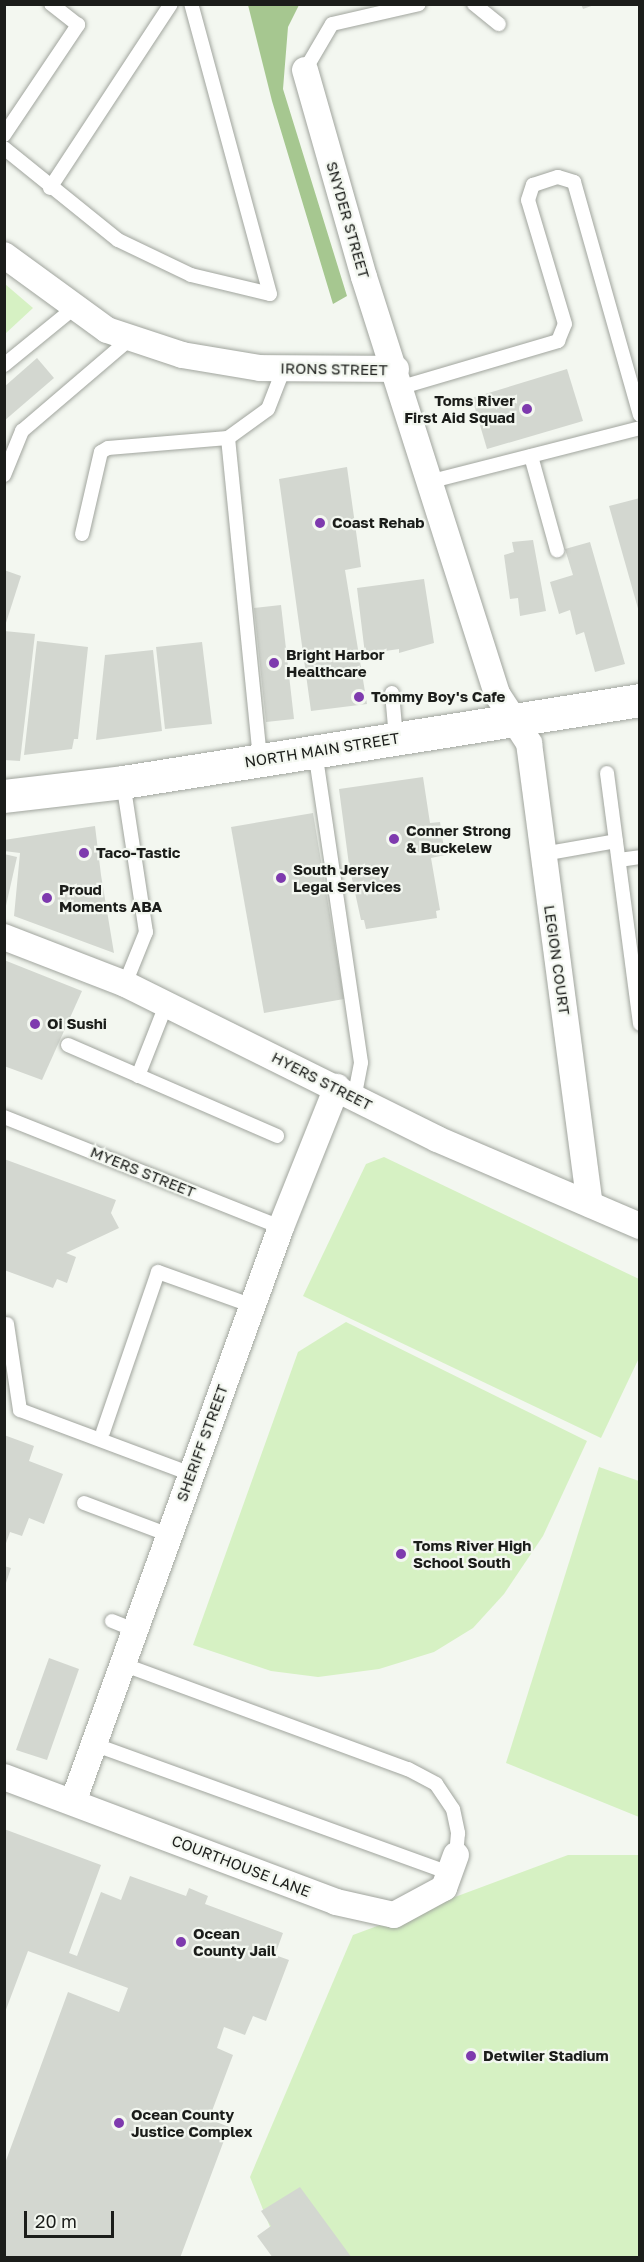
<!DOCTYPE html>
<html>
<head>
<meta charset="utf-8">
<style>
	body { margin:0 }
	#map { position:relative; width:644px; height:2262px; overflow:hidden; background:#f3f7f0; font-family:"Golos Text",sans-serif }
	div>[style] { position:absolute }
	.green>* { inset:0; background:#d6f1c3 }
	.forest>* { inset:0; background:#a6c790 }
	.building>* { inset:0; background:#d3d7d0 }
	.roads { filter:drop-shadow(0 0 2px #a1a59e) drop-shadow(0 0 2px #a1a59e) }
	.lane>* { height:14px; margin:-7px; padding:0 7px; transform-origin:7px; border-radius:7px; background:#fff }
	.street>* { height:26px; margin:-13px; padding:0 13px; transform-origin:13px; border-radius:13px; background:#fff }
	.primary>* { height:33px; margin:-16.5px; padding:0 16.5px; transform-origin:16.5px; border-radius:16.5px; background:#fff }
	.dots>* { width:16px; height:16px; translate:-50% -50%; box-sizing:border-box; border:3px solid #f3f7f0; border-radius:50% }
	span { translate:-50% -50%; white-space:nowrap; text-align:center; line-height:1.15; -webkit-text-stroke:4.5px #f3f7f0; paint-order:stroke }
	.street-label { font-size:15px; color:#1b1d1a }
	.poi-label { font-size:15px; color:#1b1d1a; font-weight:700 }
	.right { translate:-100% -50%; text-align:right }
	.left { translate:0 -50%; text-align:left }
	.frame { position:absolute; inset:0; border:6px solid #1b1d1a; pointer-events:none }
	.scale { position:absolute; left:24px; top:2211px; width:90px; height:27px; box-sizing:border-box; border:3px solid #1b1d1a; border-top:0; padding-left:8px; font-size:18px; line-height:21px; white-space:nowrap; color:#1b1d1a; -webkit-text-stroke:4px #f3f7f0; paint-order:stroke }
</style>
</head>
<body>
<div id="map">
	<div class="green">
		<i style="clip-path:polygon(5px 284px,33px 308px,5px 334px)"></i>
		<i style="clip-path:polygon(384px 1157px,639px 1279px,639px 1358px,601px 1438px,303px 1296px,366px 1164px)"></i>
		<i style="clip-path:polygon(346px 1322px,587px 1441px,543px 1536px,504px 1594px,473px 1628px,434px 1652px,379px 1669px,318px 1677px,271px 1671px,193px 1645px,298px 1352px)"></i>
		<i style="clip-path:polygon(599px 1467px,639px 1481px,639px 1817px,506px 1763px)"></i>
		<i style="clip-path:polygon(568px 1855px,639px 1855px,639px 2257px,282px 2257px,250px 2177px,353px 1935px)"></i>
	</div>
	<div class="forest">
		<i style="clip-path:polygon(248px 5px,299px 5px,288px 27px,283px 89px,347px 296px,333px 304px,272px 101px)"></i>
	</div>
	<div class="building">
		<i style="clip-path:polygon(581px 4px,594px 4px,594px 5px,583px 9px)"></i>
		<i style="clip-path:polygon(37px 358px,54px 378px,4px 421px,4px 387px)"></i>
		<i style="clip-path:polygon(567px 369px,583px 421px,487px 449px,472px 398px)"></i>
		<i style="clip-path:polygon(347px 467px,361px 567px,345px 570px,367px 704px,311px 711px,279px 479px)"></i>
		<i style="clip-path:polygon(640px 498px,640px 612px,639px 612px,609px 506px)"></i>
		<i style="clip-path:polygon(533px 540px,546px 611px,520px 616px,518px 598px,510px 599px,504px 555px,514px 552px,512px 542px)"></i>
		<i style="clip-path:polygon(590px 542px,625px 664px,595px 672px,584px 632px,576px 635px,570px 610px,559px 614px,550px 582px,573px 575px,565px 549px)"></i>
		<i style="clip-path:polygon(4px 570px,21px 576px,5px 626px,4px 626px)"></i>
		<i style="clip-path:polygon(424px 579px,434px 643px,399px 653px,399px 649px,365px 654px,357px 588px)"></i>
		<i style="clip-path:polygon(281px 605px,294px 719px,266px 722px,254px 608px)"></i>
		<i style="clip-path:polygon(4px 631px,35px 634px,20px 761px,4px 760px)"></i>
		<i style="clip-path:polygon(37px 641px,88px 647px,78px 739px,74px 739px,72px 749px,24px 755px)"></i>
		<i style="clip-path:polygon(202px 642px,212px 724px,165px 729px,156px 647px)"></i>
		<i style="clip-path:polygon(153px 650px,162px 731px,96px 740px,105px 655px)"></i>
		<i style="clip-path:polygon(423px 777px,430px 823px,440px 822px,445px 855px,431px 858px,440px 910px,436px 911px,437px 918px,366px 929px,364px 920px,361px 920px,349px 865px,339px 789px)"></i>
		<i style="clip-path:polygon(313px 813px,344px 999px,264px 1013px,231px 827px)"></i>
		<i style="clip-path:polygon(95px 826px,101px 875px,114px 953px,14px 916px,20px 853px,4px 851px,4px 840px)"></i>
		<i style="clip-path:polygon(4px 854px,17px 857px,5px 910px,4px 909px)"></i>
		<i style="clip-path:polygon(4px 960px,82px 991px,42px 1080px,4px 1066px)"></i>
		<i style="clip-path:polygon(4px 1159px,116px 1200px,111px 1213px,119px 1228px,66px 1253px,76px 1257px,67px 1283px,57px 1279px,53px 1288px,4px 1270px)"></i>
		<i style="clip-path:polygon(4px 1435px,34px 1446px,29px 1461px,63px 1474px,44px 1524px,29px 1518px,22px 1536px,10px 1532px,5px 1546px)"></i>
		<i style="clip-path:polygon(4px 1566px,11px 1568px,5px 1586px,4px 1586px)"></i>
		<i style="clip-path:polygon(49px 1658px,79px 1669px,47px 1760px,16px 1750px)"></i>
		<i style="clip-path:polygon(4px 1829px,101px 1865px,69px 1953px,77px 1956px,101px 1892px,121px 1900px,130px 1876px,186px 1896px,189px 1888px,208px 1896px,205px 1904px,283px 1933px,275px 1955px,289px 1960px,266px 2021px,253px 2016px,245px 2035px,224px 2027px,217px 2048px,233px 2055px,209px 2119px,229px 2127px,180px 2258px,4px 2258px,4px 2166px,68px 1992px,119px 2012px,128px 1988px,28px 1951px,4px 2015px)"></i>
		<i style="clip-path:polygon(300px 2187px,352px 2258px,273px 2258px,257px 2236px,271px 2226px,261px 2211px)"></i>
	</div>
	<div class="roads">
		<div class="lane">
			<i style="left:474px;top:4px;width:32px;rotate:39deg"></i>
			<i style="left:305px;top:70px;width:53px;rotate:-59.6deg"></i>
			<i style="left:332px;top:24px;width:89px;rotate:-12.9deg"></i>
			<i style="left:4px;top:135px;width:133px;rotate:-56.1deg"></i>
			<i style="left:78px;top:25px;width:34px;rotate:-142deg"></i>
			<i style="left:4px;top:148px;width:146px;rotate:38.9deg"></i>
			<i style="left:118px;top:240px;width:81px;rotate:25.6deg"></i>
			<i style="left:191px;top:275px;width:81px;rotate:13.5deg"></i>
			<i style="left:270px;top:294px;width:301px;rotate:-105.2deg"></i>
			<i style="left:50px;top:188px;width:220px;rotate:-56.7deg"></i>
			<i style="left:4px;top:365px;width:92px;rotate:-39.2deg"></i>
			<i style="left:402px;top:387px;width:163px;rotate:-16.4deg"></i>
			<i style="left:558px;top:341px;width:18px;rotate:-68deg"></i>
			<i style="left:565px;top:324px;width:129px;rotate:-106.6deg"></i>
			<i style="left:528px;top:200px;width:16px;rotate:-72deg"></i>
			<i style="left:533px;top:185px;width:26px;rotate:-18deg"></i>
			<i style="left:558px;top:177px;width:17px;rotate:17deg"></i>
			<i style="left:574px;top:182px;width:242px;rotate:74.2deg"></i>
			<i style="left:228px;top:438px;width:324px;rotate:84.3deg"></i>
			<i style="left:531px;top:456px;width:98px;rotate:74.5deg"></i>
			<i style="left:4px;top:475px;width:48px;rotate:-67.8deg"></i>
			<i style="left:22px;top:431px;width:143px;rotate:-40.5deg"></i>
			<i style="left:432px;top:481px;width:215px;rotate:-14.3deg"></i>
			<i style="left:82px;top:534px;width:84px;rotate:-77deg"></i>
			<i style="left:101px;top:452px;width:8px;rotate:-30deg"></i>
			<i style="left:108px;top:448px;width:120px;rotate:-4.8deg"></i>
			<i style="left:228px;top:438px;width:49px;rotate:-35.9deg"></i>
			<i style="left:268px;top:409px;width:44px;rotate:-68.7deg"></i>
			<i style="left:392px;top:693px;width:45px;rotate:84.9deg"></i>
			<i style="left:315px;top:751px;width:315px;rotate:81.6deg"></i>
			<i style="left:361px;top:1063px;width:36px;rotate:101deg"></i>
			<i style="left:607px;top:773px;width:253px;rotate:82.5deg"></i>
			<i style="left:123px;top:782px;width:152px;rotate:81.3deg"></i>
			<i style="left:146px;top:932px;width:56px;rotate:112deg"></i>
			<i style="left:543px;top:854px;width:74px;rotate:-10.1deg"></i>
			<i style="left:619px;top:860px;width:21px;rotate:-8deg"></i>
			<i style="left:68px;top:1045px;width:228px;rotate:23.5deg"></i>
			<i style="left:138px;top:1076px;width:76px;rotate:-68.5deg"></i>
			<i style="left:4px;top:1117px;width:298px;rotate:21.7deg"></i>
			<i style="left:7px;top:1324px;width:87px;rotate:81.4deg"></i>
			<i style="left:20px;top:1410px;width:183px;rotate:20.5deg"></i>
			<i style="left:103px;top:1432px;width:169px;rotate:-71deg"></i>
			<i style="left:158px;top:1272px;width:101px;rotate:19.7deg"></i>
			<i style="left:84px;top:1503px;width:91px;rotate:20.6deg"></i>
			<i style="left:112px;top:1621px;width:24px;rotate:22deg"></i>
			<i style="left:122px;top:1664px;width:305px;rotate:20.2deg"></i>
			<i style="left:408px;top:1769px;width:32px;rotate:28deg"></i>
			<i style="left:436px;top:1784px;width:30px;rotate:56deg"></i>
			<i style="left:453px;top:1809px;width:25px;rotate:78deg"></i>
			<i style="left:458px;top:1833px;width:22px;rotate:95deg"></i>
			<i style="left:93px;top:1744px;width:379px;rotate:19.9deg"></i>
		</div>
		<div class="street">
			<i style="left:305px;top:70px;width:215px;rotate:74.1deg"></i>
			<i style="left:364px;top:277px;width:438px;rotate:72.3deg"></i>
			<i style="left:497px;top:694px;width:59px;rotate:56.9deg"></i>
			<i style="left:529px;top:743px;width:465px;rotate:82.5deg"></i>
			<i style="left:4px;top:255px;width:127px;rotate:36.1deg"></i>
			<i style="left:107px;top:330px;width:79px;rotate:18.4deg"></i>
			<i style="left:182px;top:355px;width:79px;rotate:9.5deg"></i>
			<i style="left:260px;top:368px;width:136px;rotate:0.4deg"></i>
			<i style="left:4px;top:937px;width:130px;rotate:21.2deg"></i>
			<i style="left:125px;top:984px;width:348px;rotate:26.4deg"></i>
			<i style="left:437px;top:1139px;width:221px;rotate:23.2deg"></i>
			<i style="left:4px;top:1777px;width:355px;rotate:20.6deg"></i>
			<i style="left:336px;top:1902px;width:59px;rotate:12.6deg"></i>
			<i style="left:394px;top:1915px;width:57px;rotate:-28.4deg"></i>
			<i style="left:444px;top:1888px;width:35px;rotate:-70deg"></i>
			<i style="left:73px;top:1802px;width:611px;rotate:-70.11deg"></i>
			<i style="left:281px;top:1227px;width:151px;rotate:-68.2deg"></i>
		</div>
		<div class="primary">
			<i style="left:4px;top:796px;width:120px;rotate:-6.7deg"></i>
			<i style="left:123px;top:782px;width:523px;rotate:-9.01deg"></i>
		</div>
	</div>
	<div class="dots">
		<i style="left:527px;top:409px;background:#7e3aae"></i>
		<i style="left:320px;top:523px;background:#7e3aae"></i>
		<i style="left:274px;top:663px;background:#7e3aae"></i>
		<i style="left:359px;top:697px;background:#7e3aae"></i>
		<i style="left:394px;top:839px;background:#7e3aae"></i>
		<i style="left:84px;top:853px;background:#7e3aae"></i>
		<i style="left:281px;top:878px;background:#7e3aae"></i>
		<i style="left:47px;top:898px;background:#7e3aae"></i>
		<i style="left:35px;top:1024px;background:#7e3aae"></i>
		<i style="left:401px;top:1554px;background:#7e3aae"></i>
		<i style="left:181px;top:1942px;background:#7e3aae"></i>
		<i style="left:471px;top:2056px;background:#7e3aae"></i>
		<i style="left:119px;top:2123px;background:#7e3aae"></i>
	</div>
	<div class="street-label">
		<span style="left:348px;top:220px;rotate:74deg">SNYDER STREET</span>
		<span style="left:334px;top:369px;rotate:1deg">IRONS STREET</span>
		<span style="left:322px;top:750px;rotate:-9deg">NORTH MAIN STREET</span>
		<span style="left:557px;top:960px;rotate:82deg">LEGION COURT</span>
		<span style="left:322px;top:1081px;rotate:27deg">HYERS STREET</span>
		<span style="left:143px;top:1172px;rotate:22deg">MYERS STREET</span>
		<span style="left:202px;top:1443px;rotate:-70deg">SHERIFF STREET</span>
		<span style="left:241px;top:1866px;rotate:21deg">COURTHOUSE LANE</span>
	</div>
	<div class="poi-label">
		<span class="right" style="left:515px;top:409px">Toms River<br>First Aid Squad</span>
		<span class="left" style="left:332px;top:523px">Coast Rehab</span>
		<span class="left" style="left:286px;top:663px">Bright Harbor<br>Healthcare</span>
		<span class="left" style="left:371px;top:697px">Tommy Boy's Cafe</span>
		<span class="left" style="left:406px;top:839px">Conner Strong<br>&amp; Buckelew</span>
		<span class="left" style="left:96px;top:853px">Taco-Tastic</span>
		<span class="left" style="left:293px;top:878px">South Jersey<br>Legal Services</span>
		<span class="left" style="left:59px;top:898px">Proud<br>Moments ABA</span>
		<span class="left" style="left:47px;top:1024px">Oi Sushi</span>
		<span class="left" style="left:413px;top:1554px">Toms River High<br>School South</span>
		<span class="left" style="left:193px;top:1942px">Ocean<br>County Jail</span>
		<span class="left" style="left:483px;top:2056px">Detwiler Stadium</span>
		<span class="left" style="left:131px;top:2123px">Ocean County<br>Justice Complex</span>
	</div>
	<div class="frame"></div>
	<div class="scale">20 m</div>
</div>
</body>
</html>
